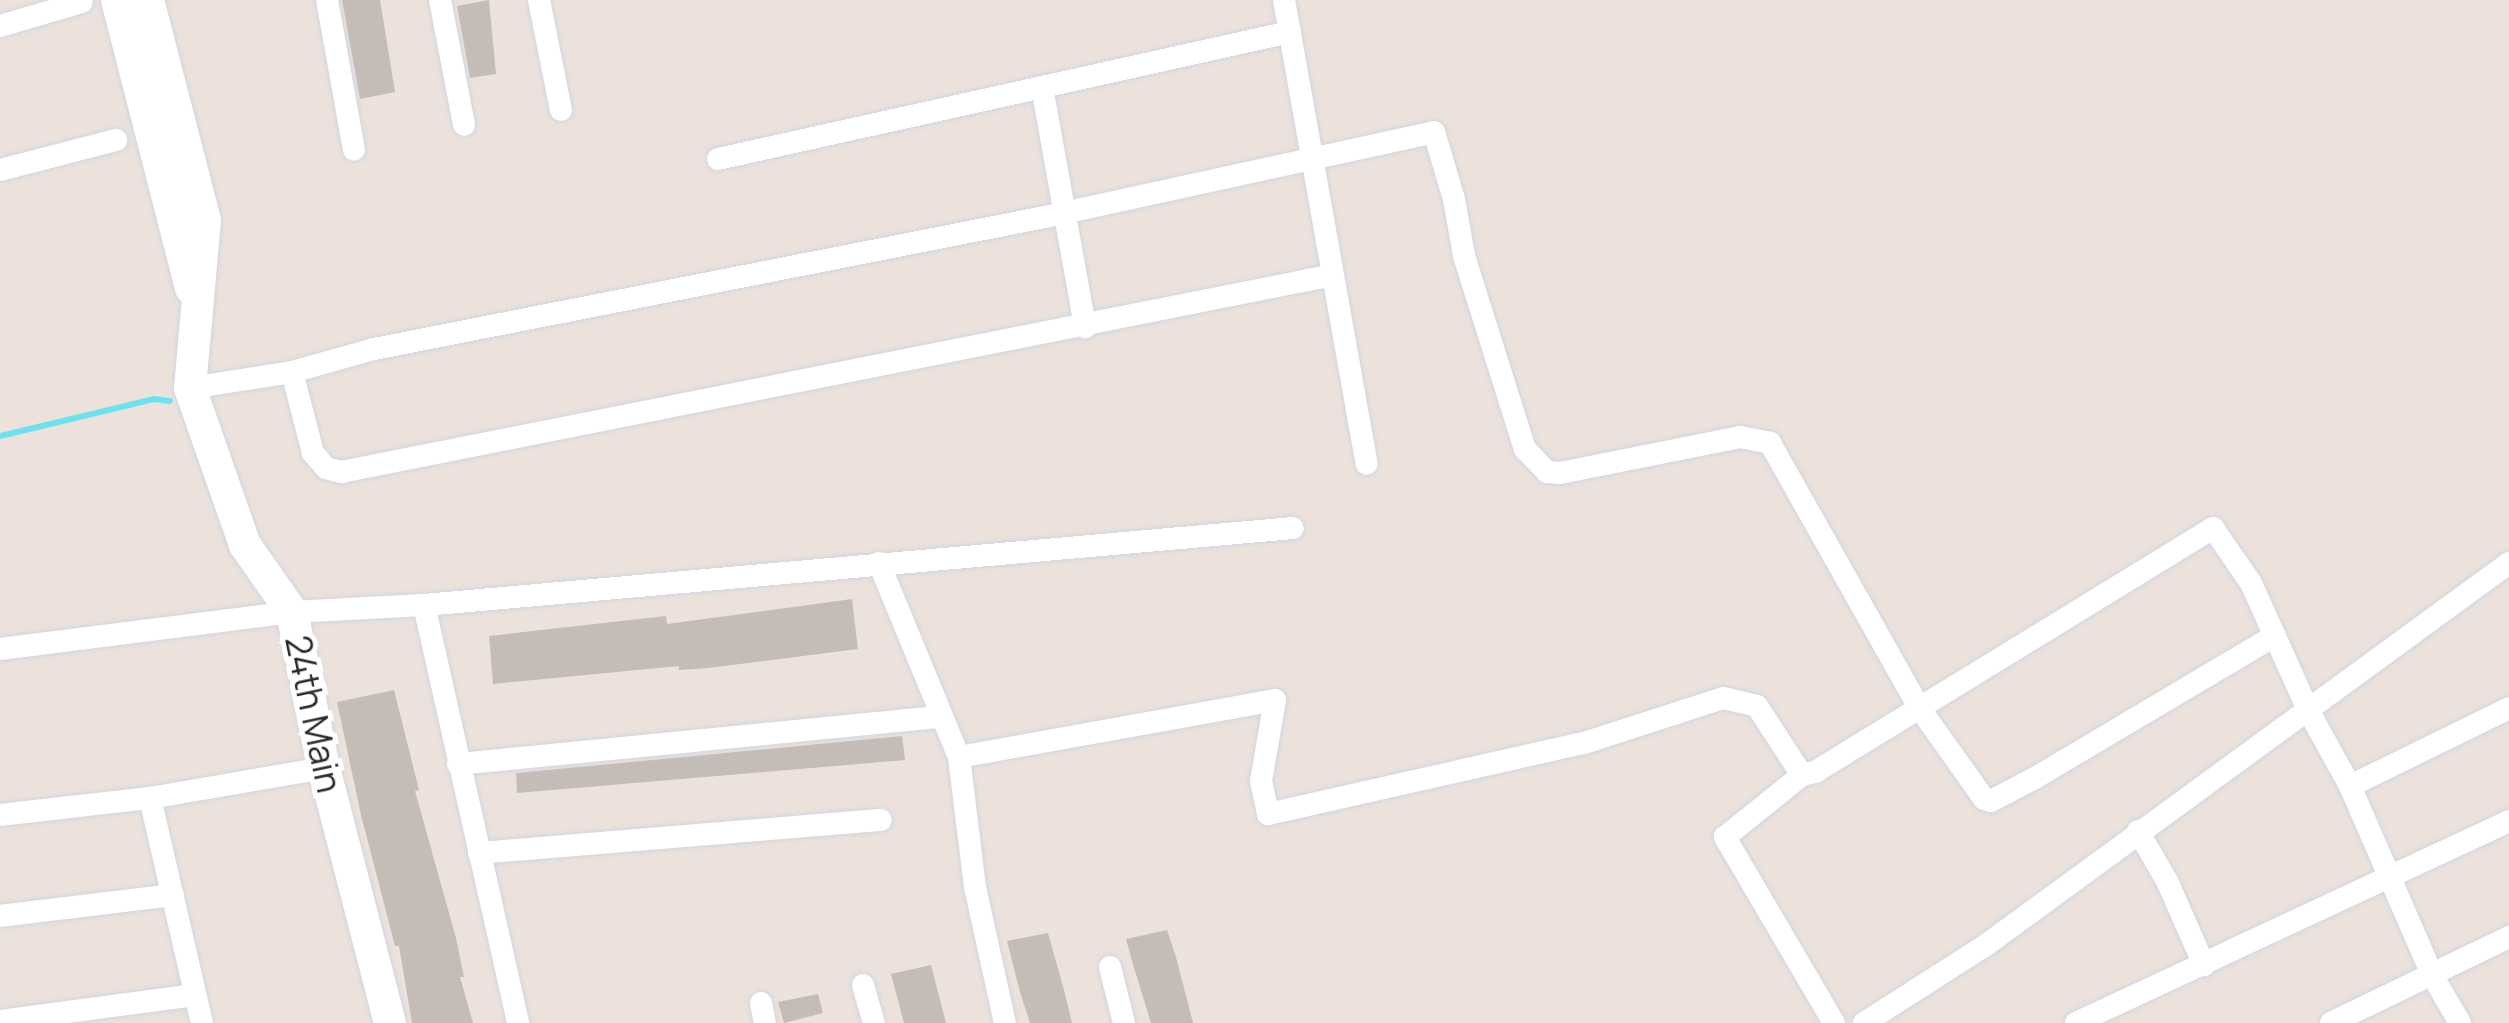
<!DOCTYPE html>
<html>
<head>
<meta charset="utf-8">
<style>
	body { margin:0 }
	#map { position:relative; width:2509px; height:1023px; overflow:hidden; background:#ece2db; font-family:Manrope,sans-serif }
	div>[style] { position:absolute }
	.stream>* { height:6px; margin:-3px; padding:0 3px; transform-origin:3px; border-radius:3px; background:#6be2f0 }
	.building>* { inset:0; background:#c4bcb7 }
	.roads { filter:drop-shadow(0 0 2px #d0d6e2) drop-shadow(0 0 2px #d0d6e2) }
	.street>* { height:22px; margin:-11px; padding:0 11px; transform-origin:11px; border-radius:11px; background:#fff }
	.secondary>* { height:32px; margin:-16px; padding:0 16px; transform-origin:16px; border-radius:16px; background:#fff }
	span { translate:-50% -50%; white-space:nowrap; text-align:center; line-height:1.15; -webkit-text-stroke:10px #fff; paint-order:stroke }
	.street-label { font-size:35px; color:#292929 }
</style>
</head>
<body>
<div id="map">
	<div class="stream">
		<i style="left:0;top:436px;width:158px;rotate:-13.5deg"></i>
		<i style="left:154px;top:399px;width:16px;rotate:7deg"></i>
	</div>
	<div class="building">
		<i style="clip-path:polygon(342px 0,380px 0,395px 92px,360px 99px)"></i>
		<i style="clip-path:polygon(489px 0,496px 74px,470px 78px,457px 6px)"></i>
		<i style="clip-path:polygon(852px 599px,858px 649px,708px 668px,679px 670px,679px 666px,493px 684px,489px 636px,666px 616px,667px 624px)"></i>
		<i style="clip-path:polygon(394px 690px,419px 790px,415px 791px,456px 938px,464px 977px,460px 977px,473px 1023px,412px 1023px,399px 946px,395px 946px,361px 815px,337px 702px)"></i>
		<i style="clip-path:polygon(902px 736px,905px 760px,517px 793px,516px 773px)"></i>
		<i style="clip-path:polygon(1167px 930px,1176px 957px,1193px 1023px,1151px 1023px,1132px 961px,1126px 939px)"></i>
		<i style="clip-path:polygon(1048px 933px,1064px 990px,1072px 1023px,1030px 1023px,1020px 992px,1007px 941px)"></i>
		<i style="clip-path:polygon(931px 965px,946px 1023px,904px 1023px,891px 974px)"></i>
		<i style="clip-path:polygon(818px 994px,823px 1013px,784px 1023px,778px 1002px)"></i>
	</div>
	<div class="roads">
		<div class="street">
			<i style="left:327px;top:0;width:152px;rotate:79.8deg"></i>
			<i style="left:440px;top:0;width:127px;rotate:79.1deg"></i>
			<i style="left:539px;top:0;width:112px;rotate:78.7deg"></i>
			<i style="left:1284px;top:0;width:471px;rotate:79.9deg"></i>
			<i style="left:0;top:26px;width:85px;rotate:-16.3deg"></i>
			<i style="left:1042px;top:87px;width:244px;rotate:79.8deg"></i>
			<i style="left:718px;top:159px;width:586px;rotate:-12.52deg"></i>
			<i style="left:0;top:170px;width:120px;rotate:-14.5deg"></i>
			<i style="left:292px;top:372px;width:84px;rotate:75.5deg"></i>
			<i style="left:313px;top:453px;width:20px;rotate:49deg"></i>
			<i style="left:326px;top:468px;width:16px;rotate:15deg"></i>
			<i style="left:341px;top:472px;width:1011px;rotate:-11.23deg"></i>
			<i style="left:190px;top:388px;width:103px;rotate:-8.9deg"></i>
			<i style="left:292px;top:372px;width:85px;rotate:-15.7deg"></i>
			<i style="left:374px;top:349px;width:684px;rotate:-11.13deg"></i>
			<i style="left:1045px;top:217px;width:398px;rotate:-12.3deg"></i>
			<i style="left:1434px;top:132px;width:70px;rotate:73.4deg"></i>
			<i style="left:1454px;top:199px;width:58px;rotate:80deg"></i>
			<i style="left:1464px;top:256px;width:202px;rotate:72.5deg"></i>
			<i style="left:1525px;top:449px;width:32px;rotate:46deg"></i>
			<i style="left:1547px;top:472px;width:13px;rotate:4deg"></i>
			<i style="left:1560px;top:473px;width:184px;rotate:-11.3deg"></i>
			<i style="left:1740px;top:437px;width:31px;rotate:11deg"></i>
			<i style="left:1770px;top:443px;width:302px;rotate:60.6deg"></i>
			<i style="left:1918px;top:706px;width:114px;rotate:54.6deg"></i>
			<i style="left:1984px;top:799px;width:7px;rotate:16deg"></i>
			<i style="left:1991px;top:801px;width:50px;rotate:-27.6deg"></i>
			<i style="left:2035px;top:778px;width:278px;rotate:-30.7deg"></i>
			<i style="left:879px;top:563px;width:210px;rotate:67.6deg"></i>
			<i style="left:959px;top:757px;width:131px;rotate:83deg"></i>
			<i style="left:975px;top:887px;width:139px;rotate:77.6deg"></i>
			<i style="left:424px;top:605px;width:428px;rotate:77.3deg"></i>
			<i style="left:0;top:649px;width:294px;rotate:-7.2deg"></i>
			<i style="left:292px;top:612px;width:132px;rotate:-3deg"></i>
			<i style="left:424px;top:605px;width:872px;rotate:-5.06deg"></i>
			<i style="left:959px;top:757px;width:321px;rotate:-10.2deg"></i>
			<i style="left:1275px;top:700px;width:82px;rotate:99.8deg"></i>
			<i style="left:1261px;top:781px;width:34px;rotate:78deg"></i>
			<i style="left:1268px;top:814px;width:324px;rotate:-12.7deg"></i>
			<i style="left:1584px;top:743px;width:146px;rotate:-17.9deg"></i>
			<i style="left:1723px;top:698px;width:35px;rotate:13deg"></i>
			<i style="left:1757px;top:706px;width:82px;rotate:56.9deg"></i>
			<i style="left:458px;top:764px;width:484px;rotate:-5.6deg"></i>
			<i style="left:2350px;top:786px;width:177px;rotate:-26.1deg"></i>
			<i style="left:150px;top:798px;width:231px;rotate:77deg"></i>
			<i style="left:0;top:815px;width:151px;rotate:-6.5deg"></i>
			<i style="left:150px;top:798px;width:177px;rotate:-9.8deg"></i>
			<i style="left:2138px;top:831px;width:58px;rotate:59.9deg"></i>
			<i style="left:2167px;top:881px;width:92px;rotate:66.2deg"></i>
			<i style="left:479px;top:853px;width:403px;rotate:-4.7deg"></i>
			<i style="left:0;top:916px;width:174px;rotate:-6.9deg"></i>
			<i style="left:1110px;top:967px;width:58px;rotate:76deg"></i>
			<i style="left:863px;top:985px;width:40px;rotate:74deg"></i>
			<i style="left:761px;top:1003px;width:20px;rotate:79deg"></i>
			<i style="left:0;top:1021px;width:197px;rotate:-7.6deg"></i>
			<i style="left:1834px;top:1023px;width:216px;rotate:-120.4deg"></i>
			<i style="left:1725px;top:837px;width:99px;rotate:-38.8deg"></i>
			<i style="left:1802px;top:775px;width:13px;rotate:-13deg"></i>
			<i style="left:1815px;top:772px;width:467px;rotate:-31.5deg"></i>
			<i style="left:2213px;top:528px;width:67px;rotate:55.4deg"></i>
			<i style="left:2251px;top:583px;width:139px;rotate:65.8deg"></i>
			<i style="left:2308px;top:710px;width:87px;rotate:61.1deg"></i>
			<i style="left:2350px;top:786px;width:206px;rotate:66.5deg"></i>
			<i style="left:2432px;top:975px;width:56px;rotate:59.7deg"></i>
			<i style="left:1864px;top:1023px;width:145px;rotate:-32.6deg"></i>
			<i style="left:1986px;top:945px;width:648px;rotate:-36.14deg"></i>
			<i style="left:2076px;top:1023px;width:478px;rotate:-25deg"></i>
			<i style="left:2331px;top:1023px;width:198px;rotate:-25.8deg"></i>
		</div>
		<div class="secondary">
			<i style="left:117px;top:0;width:298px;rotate:75.6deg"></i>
			<i style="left:148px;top:0;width:227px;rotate:75.5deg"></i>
			<i style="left:205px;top:220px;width:169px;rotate:95.1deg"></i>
			<i style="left:190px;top:388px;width:166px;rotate:70.7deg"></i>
			<i style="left:245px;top:545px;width:82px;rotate:55deg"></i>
			<i style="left:292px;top:612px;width:159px;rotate:78.4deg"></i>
			<i style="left:324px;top:768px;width:263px;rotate:75.5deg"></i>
		</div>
	</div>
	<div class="street-label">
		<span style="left:314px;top:714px;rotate:78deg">24th Main</span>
	</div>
</div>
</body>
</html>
